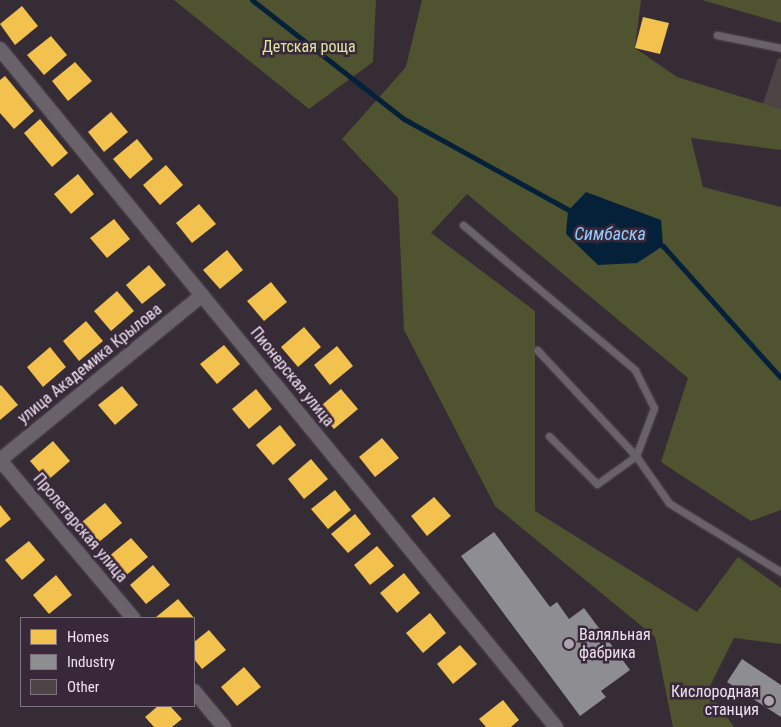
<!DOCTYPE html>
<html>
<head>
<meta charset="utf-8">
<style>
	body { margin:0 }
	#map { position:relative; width:781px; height:727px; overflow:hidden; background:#362c36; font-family:"Roboto Condensed",sans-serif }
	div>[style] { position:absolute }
	.forest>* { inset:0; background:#50532f }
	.water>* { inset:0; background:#05213a }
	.homes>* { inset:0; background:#f2c14e }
	.industry>* { inset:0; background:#8d8d92 }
	.stream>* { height:5px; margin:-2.5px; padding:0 2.5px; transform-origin:2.5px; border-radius:2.5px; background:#05213a }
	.building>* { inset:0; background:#4d4545 }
	.roads { filter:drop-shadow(0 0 1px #534b53) drop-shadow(0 0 1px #534b53) }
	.lane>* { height:7px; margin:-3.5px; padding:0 3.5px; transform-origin:3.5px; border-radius:3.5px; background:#69626a }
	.street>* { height:14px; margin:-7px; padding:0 7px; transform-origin:7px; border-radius:7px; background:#69626a }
	.dots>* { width:14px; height:14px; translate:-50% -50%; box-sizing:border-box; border:2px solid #39283a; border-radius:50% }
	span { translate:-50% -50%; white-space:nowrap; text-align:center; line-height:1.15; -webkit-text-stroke:5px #39283a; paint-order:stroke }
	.park-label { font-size:16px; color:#dee9a0 }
	.street-label { font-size:16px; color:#eee2ef }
	.poi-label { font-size:16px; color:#eee2ef }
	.left { translate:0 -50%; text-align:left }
	.right { translate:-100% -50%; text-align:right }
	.water-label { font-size:18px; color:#91ccff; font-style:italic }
	.legend { position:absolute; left:20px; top:617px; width:175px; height:90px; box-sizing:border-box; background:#39283a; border:1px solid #817282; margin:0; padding:6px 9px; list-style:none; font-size:15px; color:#eee2ef }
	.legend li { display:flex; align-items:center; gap:10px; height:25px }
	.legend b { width:25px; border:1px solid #817282 }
</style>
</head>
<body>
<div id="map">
	<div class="forest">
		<i style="clip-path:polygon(174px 0,376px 0,373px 62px,309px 109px)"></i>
		<i style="clip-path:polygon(422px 0,641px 0,635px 48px,677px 77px,781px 109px,781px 150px,691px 138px,703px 187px,781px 207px,781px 510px,751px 521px,661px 462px,688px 378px,467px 194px,431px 233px,535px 311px,535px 511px,697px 612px,738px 557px,781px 588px,781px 644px,734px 638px,708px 690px,734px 727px,673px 727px,655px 637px,495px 506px,404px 330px,398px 198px,342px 139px,406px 67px)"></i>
		<i style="clip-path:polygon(702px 0,781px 0,781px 23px)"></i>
	</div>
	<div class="water">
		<i style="clip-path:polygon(586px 192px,661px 220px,663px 246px,637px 263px,598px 265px,566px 234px,568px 211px)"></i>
	</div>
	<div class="homes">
		<i style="clip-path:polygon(22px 6px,38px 26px,15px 45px,0 24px)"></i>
		<i style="clip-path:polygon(643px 17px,669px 23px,660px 54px,635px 48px)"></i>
		<i style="clip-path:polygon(51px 36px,67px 55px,44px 75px,27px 55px)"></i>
		<i style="clip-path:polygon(75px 62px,92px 81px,68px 101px,52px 81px)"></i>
		<i style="clip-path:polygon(5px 76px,34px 111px,14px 129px,0 113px,0 80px)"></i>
		<i style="clip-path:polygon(111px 112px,128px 132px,104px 152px,88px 132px)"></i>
		<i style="clip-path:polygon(40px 119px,68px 153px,52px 167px,24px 133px)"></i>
		<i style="clip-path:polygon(137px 139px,153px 159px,130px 179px,113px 159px)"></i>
		<i style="clip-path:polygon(166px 165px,183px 185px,160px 205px,143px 185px)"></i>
		<i style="clip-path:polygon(78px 174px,94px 194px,71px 214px,54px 194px)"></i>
		<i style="clip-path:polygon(199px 204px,216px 224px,192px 243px,176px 223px)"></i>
		<i style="clip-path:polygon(114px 219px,130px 239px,107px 258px,90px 238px)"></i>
		<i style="clip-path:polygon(227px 250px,243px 270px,220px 289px,203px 270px)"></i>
		<i style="clip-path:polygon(149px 265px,166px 285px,142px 304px,126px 285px)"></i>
		<i style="clip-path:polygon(271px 282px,287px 302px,264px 321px,247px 301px)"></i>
		<i style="clip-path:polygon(117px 291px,134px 311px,111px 331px,94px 311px)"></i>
		<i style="clip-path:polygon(86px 321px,103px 341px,79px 361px,63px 341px)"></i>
		<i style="clip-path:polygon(304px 327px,321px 347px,298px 367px,281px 347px)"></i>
		<i style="clip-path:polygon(224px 345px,240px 364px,217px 384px,200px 364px)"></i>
		<i style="clip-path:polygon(337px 346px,353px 366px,330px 385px,314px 365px)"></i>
		<i style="clip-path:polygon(50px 347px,66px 367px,43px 387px,27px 367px)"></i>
		<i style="clip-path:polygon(1px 385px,18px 405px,0 420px,0 386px)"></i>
		<i style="clip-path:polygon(122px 386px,138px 405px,115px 425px,98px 405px)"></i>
		<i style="clip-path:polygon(256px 389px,272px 409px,249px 429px,232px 409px)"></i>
		<i style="clip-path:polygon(341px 389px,358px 409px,334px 429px,317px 409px)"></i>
		<i style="clip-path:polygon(280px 425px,296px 445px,273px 465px,256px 445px)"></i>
		<i style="clip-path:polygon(382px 438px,399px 458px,375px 477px,359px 457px)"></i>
		<i style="clip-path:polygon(53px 441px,70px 461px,47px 481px,30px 461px)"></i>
		<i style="clip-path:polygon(311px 459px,328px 479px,304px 499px,288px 479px)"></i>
		<i style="clip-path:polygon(335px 490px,351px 510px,328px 529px,311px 509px)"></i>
		<i style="clip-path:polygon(434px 497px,451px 516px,427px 536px,411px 516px)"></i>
		<i style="clip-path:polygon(105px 503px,122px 523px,99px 542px,82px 522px)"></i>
		<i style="clip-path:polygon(0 505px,11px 519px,0 528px)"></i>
		<i style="clip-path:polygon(355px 514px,371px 534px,348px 553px,331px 534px)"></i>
		<i style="clip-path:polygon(131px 538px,148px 557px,124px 577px,108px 557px)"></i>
		<i style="clip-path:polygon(29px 541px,45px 560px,22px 580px,5px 560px)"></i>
		<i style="clip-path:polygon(377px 546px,394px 566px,370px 585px,354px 565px)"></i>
		<i style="clip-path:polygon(153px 565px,170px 585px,146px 604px,130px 585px)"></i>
		<i style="clip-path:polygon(404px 573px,420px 593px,397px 613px,380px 593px)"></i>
		<i style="clip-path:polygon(56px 575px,72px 595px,49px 614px,33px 595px)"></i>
		<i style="clip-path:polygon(178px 599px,194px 618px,155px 618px)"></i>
		<i style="clip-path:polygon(430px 613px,446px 633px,423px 653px,406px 633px)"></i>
		<i style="clip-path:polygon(209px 630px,226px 650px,202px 669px,194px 659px,194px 642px)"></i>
		<i style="clip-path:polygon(460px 645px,477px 664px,453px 684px,437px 664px)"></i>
		<i style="clip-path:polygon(244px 667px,261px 687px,237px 706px,221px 687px)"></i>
		<i style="clip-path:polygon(503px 700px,519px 720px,511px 727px,486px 727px,479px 719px)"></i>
		<i style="clip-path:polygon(158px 706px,170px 706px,182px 719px,172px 727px,154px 727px,145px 717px)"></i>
	</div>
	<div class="industry">
		<i style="clip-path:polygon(494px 532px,550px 607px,557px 602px,569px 619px,584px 608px,630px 670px,601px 691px,606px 697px,580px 716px,461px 556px)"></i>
		<i style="clip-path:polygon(742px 659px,781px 685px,781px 717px,727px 682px)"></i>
	</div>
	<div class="stream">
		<i style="left:252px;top:0;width:193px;rotate:38.1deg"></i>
		<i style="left:404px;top:119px;width:194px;rotate:28.9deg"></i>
		<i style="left:657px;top:243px;width:7px;rotate:27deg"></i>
		<i style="left:663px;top:246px;width:177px;rotate:48.2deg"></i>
	</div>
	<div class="building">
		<i style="clip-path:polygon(778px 58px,781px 59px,781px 109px,763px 104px)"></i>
	</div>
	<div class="roads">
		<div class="lane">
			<i style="left:717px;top:35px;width:65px;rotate:11.5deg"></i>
			<i style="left:463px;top:225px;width:225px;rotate:40.1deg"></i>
			<i style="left:635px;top:370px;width:42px;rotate:63.4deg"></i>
			<i style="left:654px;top:408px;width:51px;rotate:110.6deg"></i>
			<i style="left:636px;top:456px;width:145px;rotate:-133deg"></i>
			<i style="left:549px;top:436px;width:68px;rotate:45deg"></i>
			<i style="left:597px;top:484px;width:48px;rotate:-35.7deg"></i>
			<i style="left:636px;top:456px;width:57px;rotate:54.9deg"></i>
			<i style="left:669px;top:503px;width:132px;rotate:31.6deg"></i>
		</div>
		<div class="street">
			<i style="left:0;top:49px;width:877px;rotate:50.65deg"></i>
			<i style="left:0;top:460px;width:261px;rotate:-39.2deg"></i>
			<i style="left:0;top:460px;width:207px;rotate:49.9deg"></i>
			<i style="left:194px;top:691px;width:47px;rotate:50.2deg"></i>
		</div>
	</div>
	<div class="dots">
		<i style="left:569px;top:644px;background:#aea2ae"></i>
		<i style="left:769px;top:701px;background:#aea2ae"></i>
	</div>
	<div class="park-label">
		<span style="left:309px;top:47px">Детская роща</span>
	</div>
	<div class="street-label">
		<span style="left:90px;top:364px;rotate:-39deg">улица Академика Крылова</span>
		<span style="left:292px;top:377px;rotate:51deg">Пионерская улица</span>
		<span style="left:80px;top:528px;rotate:50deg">Пролетарская улица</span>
	</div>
	<div class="poi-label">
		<span class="left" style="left:579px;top:644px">Валяльная<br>фабрика</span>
		<span class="right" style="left:759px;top:701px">Кислородная<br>станция</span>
	</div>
	<div class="water-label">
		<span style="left:610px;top:234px">Симбаска</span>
	</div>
	<ul class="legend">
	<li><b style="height:14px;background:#f2c14e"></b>Homes</li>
	<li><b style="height:14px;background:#8d8d92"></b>Industry</li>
	<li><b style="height:14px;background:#4d4545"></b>Other</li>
	</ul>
</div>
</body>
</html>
